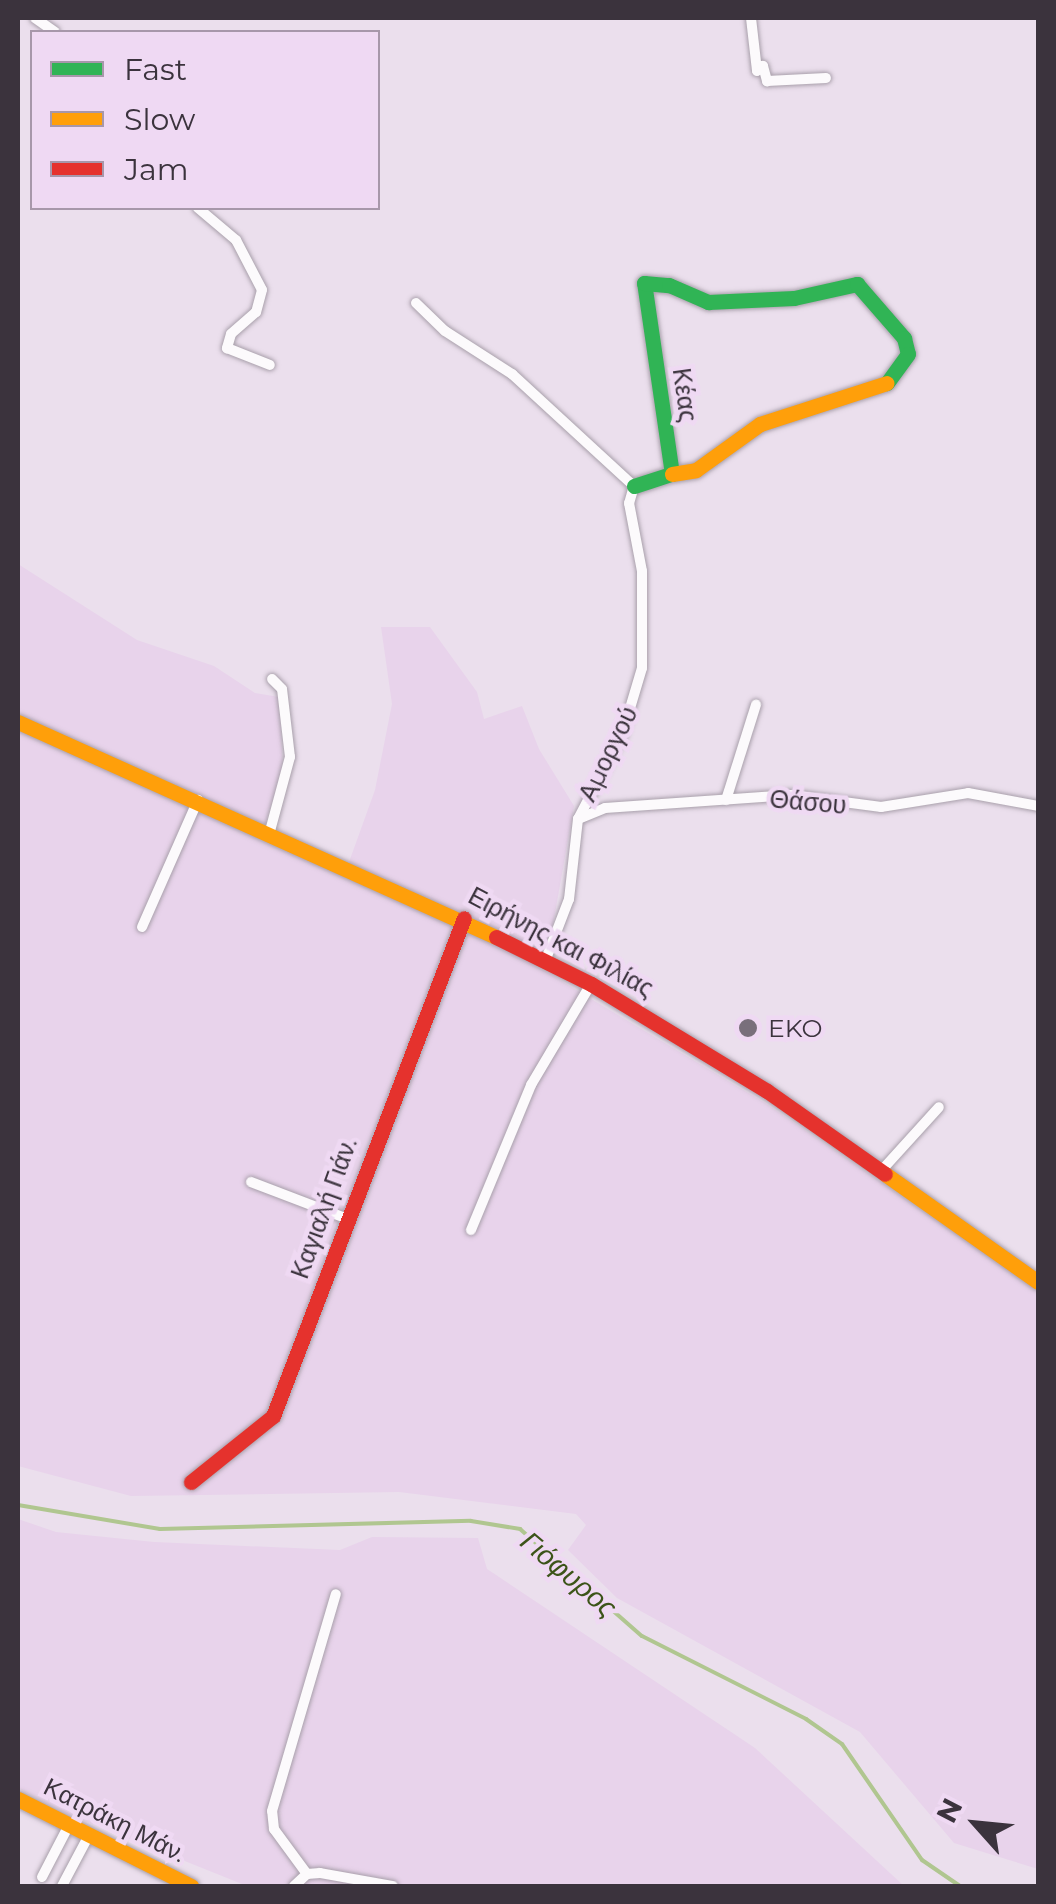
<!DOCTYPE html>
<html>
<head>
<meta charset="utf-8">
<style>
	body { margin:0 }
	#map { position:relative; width:1056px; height:1904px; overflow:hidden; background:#ebdfed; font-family:Montserrat,sans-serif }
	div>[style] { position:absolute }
	.built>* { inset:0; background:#e8d3eb }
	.stream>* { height:4px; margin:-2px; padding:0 2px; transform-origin:2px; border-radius:2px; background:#b0c690 }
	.roads { filter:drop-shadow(0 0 2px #a9a0ab) drop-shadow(0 0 2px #a9a0ab) }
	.street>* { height:10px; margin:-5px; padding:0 5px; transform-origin:5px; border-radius:5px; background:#fcfafc }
	.fast>* { height:15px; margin:-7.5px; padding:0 7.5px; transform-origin:7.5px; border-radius:7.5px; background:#30b455 }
	.slow>* { height:15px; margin:-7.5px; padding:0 7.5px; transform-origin:7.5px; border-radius:7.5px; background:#ff9f0a }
	.jam>* { height:15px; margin:-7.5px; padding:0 7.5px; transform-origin:7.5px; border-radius:7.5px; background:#e5322d }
	.dots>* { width:28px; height:28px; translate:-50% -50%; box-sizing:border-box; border:5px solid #efd9f3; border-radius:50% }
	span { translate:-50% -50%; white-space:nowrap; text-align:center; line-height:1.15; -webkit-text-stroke:9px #efd9f3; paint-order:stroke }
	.street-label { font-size:25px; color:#3b333d }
	.poi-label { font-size:25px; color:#3b333d }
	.left { translate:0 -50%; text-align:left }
	.water-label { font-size:28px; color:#3c5419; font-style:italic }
	.frame { position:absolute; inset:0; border:20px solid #3b333d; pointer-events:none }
	.legend { position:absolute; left:30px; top:30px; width:350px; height:180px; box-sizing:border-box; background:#efd9f3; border:2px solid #a797aa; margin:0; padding:12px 18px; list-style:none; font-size:30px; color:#3b333d }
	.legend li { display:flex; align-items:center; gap:20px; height:50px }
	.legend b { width:50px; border:2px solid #a797aa }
	.north { position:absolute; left:926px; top:1774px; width:100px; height:100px; -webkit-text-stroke:8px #efd9f3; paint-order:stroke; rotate:297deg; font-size:28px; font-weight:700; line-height:40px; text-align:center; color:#3b333d }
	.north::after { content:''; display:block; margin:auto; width:35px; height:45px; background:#3b333d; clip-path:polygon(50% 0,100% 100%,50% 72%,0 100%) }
</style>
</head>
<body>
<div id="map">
	<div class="built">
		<i style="clip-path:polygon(18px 564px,137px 640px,214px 666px,255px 693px,279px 697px,283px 769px,260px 840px,344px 876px,375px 790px,392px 704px,381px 627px,430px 627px,477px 692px,484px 719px,522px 706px,539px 749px,574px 806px,552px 930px,536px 966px,765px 1103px,1038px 1290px,1038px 1869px,954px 1843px,860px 1732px,617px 1598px,568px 1550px,586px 1525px,576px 1514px,399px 1492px,131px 1496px,18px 1466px)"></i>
		<i style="clip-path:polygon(18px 1519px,56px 1532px,154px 1542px,340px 1550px,372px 1537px,478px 1538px,487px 1569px,755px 1748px,904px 1886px,247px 1886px,70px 1815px,18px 1788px)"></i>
	</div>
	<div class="stream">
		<i style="left:18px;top:1505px;width:144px;rotate:9.6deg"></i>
		<i style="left:160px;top:1529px;width:311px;rotate:-1.5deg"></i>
		<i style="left:471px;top:1521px;width:50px;rotate:9.3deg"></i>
		<i style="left:520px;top:1529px;width:162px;rotate:41.3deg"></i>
		<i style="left:642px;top:1636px;width:184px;rotate:26.8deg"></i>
		<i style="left:806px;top:1719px;width:44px;rotate:34.8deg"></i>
		<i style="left:842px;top:1744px;width:141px;rotate:55.4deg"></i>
		<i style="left:922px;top:1860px;width:46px;rotate:34.4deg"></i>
	</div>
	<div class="roads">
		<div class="street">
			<i style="left:35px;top:18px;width:24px;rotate:35deg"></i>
			<i style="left:751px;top:18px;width:53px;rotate:83.5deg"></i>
			<i style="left:757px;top:71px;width:8px;rotate:-40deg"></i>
			<i style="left:763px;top:66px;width:16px;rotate:75deg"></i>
			<i style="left:767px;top:81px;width:59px;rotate:-2.9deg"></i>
			<i style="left:198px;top:208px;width:50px;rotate:40.1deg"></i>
			<i style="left:236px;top:240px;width:56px;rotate:62.5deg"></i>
			<i style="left:262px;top:290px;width:23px;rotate:105deg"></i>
			<i style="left:256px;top:312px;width:33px;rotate:139deg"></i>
			<i style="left:231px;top:334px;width:15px;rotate:106deg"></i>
			<i style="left:227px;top:348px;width:46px;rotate:21.6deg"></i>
			<i style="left:416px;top:303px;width:40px;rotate:44deg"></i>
			<i style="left:445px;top:331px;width:80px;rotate:32.7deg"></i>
			<i style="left:512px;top:374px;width:166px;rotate:42.6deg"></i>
			<i style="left:634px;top:486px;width:18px;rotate:106deg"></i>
			<i style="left:629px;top:503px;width:69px;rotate:79.2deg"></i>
			<i style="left:642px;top:571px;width:97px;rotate:90deg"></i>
			<i style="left:642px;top:668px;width:70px;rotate:106.6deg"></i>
			<i style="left:622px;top:735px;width:95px;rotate:117.6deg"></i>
			<i style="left:578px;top:819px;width:81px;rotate:96.4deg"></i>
			<i style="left:569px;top:899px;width:64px;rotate:111deg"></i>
			<i style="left:726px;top:800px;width:100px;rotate:-72.5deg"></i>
			<i style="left:578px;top:819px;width:29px;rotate:-22deg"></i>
			<i style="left:605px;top:808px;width:186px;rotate:-4deg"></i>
			<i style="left:791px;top:795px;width:91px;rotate:7.6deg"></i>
			<i style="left:881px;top:807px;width:88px;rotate:-9.1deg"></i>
			<i style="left:968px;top:793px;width:71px;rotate:10.5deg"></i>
			<i style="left:270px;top:831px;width:77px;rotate:-74.9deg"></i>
			<i style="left:290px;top:757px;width:68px;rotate:-96.7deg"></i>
			<i style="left:282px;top:689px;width:14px;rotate:-135deg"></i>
			<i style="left:142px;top:927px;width:139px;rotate:-66.2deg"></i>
			<i style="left:881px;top:1171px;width:86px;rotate:-47.8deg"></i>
			<i style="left:251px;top:1182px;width:104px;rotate:20.9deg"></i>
			<i style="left:471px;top:1230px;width:157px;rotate:-67.5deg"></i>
			<i style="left:531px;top:1085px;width:117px;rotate:-59.3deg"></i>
			<i style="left:307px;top:1874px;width:56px;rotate:-126.3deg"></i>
			<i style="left:274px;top:1829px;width:18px;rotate:-96deg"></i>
			<i style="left:272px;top:1811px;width:226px;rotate:-73.6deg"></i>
			<i style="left:42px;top:1877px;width:59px;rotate:-62.6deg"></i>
			<i style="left:62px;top:1886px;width:58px;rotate:-62.1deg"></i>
			<i style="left:294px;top:1886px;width:18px;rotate:-43deg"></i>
			<i style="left:307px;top:1874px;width:13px;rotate:-4deg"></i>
			<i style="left:320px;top:1873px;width:74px;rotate:10.1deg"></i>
		</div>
		<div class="fast">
			<i style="left:634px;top:486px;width:40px;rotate:-18deg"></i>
			<i style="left:672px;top:474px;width:193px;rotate:-98.3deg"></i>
			<i style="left:644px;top:283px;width:25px;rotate:5deg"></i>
			<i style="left:669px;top:285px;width:43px;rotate:23.6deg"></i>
			<i style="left:708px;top:302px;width:86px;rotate:-2.7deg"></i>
			<i style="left:794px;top:298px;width:65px;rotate:-12.5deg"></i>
			<i style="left:857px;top:284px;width:72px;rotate:49deg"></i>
			<i style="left:904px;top:338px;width:16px;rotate:76deg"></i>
			<i style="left:908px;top:354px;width:36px;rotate:126deg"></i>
		</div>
		<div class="slow">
			<i style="left:672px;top:474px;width:24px;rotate:-9deg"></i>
			<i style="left:696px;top:470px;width:79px;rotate:-35.7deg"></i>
			<i style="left:760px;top:424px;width:133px;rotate:-17.9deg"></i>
			<i style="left:18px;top:722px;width:524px;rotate:24.22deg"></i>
			<i style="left:885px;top:1174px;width:187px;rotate:35.2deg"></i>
			<i style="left:18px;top:1799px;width:194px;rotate:26.7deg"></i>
		</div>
		<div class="jam">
			<i style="left:496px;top:937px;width:106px;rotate:26.3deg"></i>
			<i style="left:591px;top:984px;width:206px;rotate:31.3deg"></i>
			<i style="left:767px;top:1091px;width:144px;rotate:35.1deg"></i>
			<i style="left:191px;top:1482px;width:105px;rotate:-38.8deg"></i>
			<i style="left:273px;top:1416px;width:533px;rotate:-69.02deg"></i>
		</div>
	</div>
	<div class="dots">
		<i style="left:748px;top:1028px;background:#796f7b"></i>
	</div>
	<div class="street-label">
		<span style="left:685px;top:395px;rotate:82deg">Κέας</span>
		<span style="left:608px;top:754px;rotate:-64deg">Αμοργού</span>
		<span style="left:808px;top:802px;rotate:5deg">Θάσου</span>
		<span style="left:561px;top:942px;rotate:28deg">Ειρήνης και Φιλίας</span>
		<span style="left:324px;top:1208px;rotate:-70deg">Καγιαλή Γιάν.</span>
		<span style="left:115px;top:1820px;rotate:27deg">Κατράκη Μάν.</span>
	</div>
	<div class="poi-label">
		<span class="left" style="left:768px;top:1028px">EKO</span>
	</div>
	<div class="water-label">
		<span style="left:569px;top:1574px;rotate:40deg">Γιόφυρος</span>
	</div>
	<div class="frame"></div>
	<ul class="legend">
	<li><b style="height:12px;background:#30b455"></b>Fast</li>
	<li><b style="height:12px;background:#ff9f0a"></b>Slow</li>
	<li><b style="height:12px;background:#e5322d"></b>Jam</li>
	</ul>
	<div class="north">N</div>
</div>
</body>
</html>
